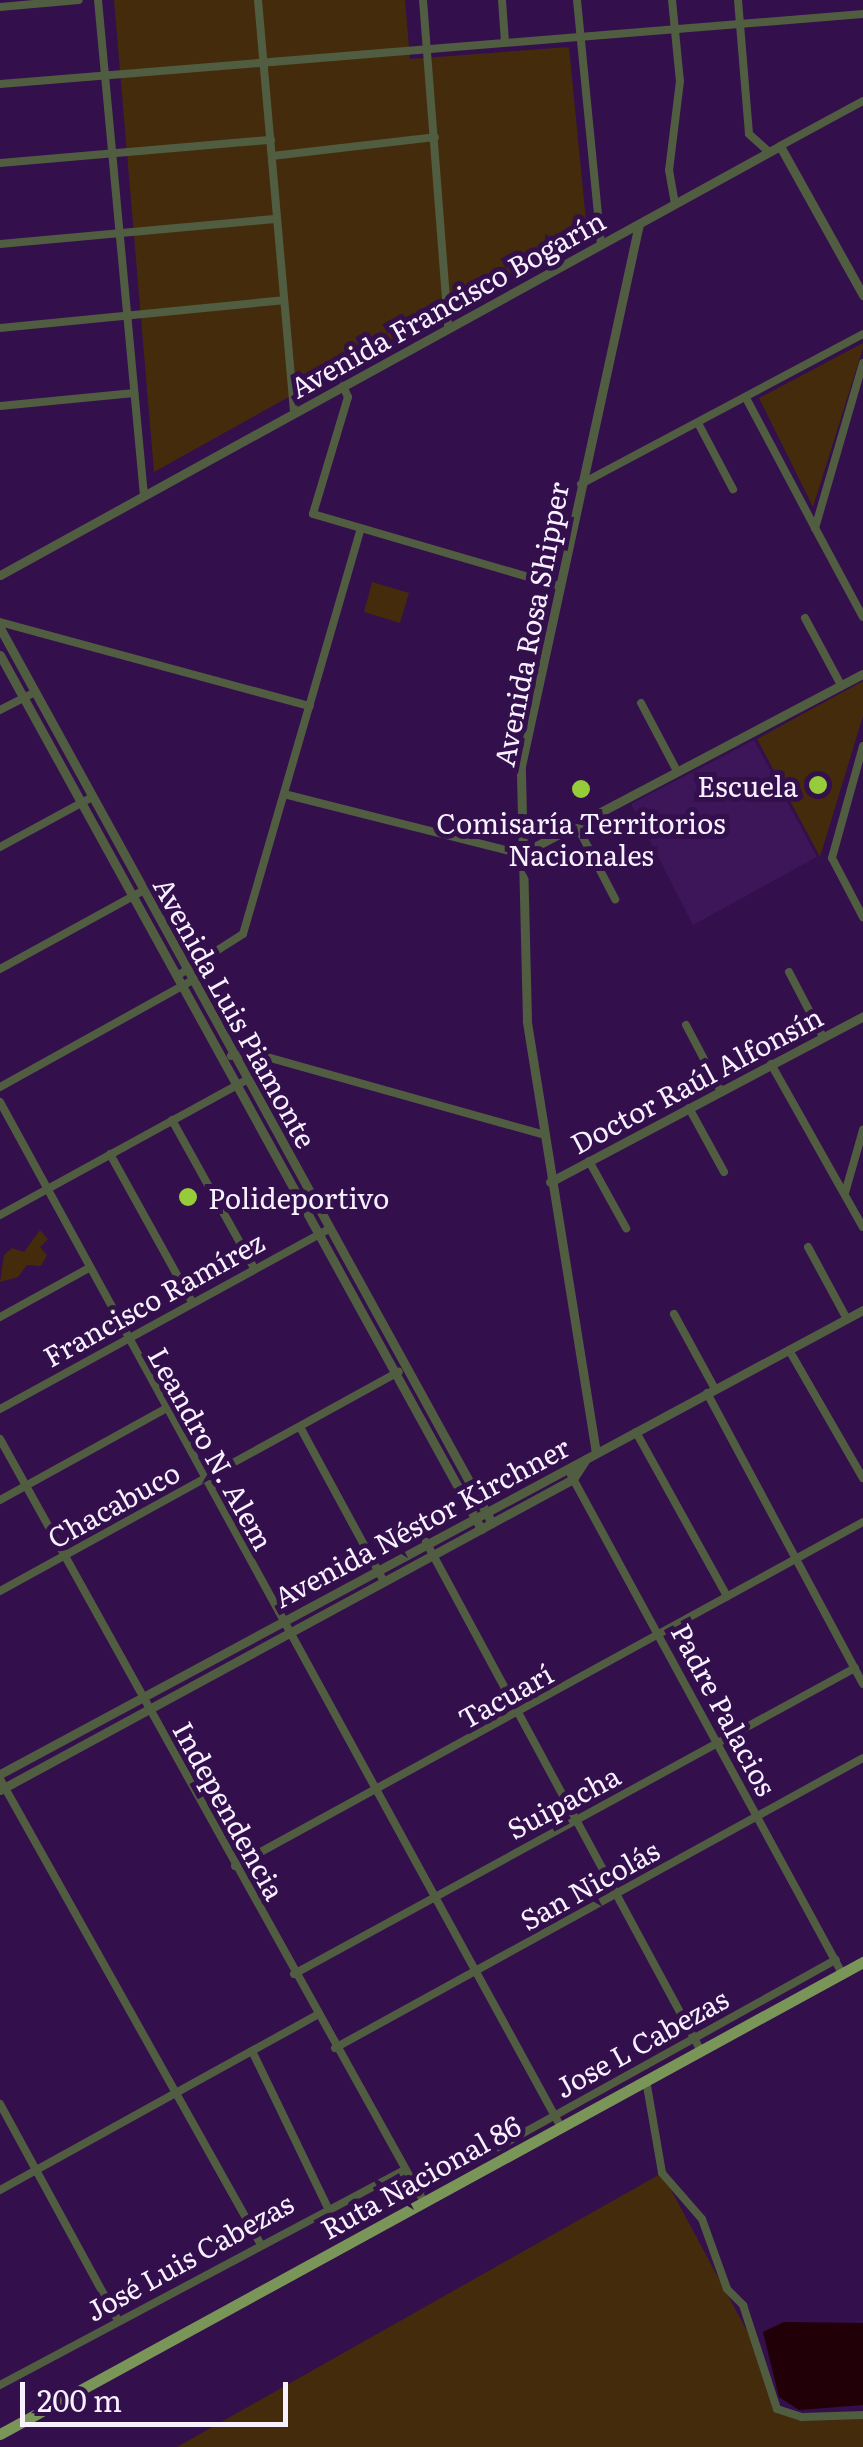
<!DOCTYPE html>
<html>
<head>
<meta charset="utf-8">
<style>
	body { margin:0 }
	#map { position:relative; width:863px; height:2447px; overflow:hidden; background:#330f4c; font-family:Literata,serif }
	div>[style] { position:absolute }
	.built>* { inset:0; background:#3d1559 }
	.green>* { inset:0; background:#442b0c }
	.water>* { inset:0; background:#210008 }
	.minor>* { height:8px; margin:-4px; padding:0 4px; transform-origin:4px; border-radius:4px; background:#505d40 }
	.tertiary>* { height:9px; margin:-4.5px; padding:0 4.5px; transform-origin:4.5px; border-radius:4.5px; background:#505d40 }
	.primary>* { height:11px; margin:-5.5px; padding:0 5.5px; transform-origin:5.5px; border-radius:5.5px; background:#7a9558 }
	.dots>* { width:28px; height:28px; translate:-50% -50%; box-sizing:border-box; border:5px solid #330f4c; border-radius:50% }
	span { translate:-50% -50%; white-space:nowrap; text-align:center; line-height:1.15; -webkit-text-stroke:10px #330f4c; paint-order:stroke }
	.street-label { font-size:28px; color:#f7f0ff }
	.poi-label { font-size:28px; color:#f7f0ff }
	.right { translate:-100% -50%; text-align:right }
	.left { translate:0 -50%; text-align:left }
	.scale { position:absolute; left:20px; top:2382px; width:268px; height:45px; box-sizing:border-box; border:5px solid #f7f0ff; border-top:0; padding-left:12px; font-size:30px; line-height:35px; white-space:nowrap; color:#f7f0ff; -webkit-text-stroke:8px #330f4c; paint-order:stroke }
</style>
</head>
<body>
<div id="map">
	<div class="built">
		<i style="clip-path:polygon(754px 740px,817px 857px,693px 925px,631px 804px)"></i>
	</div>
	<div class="green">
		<i style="clip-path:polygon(114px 0,405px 0,410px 59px,569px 47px,587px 231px,154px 472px)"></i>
		<i style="clip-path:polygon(863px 343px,863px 348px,813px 507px,759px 398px)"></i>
		<i style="clip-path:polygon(372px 582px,409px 593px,400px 623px,364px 612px)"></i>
		<i style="clip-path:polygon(863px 681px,863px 716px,820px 857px,757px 739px)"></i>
		<i style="clip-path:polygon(40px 1230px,48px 1239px,40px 1247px,47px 1255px,41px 1266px,27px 1265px,18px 1277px,0 1282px,4px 1255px,12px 1248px,24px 1252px)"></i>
		<i style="clip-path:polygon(662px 2173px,760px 2355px,777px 2409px,822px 2416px,863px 2414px,863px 2447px,177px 2447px)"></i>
	</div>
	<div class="water">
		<i style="clip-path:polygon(784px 2322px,863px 2323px,863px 2405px,799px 2410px,779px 2397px,763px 2332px)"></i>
	</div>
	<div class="minor">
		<i style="left:98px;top:0;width:497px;rotate:84.7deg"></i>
		<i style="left:258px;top:0;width:415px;rotate:85deg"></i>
		<i style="left:423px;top:0;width:329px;rotate:85.6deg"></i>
		<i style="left:502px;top:0;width:42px;rotate:85.9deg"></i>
		<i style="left:577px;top:0;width:245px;rotate:84.4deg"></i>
		<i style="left:672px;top:0;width:81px;rotate:84.4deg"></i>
		<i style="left:680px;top:81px;width:90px;rotate:97deg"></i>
		<i style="left:669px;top:170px;width:34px;rotate:80deg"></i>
		<i style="left:738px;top:0;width:134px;rotate:85.3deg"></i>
		<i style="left:749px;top:134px;width:27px;rotate:42deg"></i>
		<i style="left:0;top:7px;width:79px;rotate:-5.1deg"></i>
		<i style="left:0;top:84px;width:866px;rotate:-4.64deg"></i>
		<i style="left:780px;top:146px;width:94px;rotate:-28.5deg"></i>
		<i style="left:272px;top:156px;width:164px;rotate:-6.6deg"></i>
		<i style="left:0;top:163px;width:272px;rotate:-4.9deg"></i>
		<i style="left:0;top:244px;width:278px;rotate:-5.2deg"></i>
		<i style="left:0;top:328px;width:285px;rotate:-5.6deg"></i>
		<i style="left:863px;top:363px;width:172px;rotate:106.2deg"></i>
		<i style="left:815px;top:528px;width:101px;rotate:61.7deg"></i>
		<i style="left:343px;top:386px;width:12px;rotate:66deg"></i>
		<i style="left:348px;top:397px;width:122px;rotate:106.7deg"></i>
		<i style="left:313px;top:514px;width:257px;rotate:16.3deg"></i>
		<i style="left:746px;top:398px;width:145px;rotate:62deg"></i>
		<i style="left:0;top:406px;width:135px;rotate:-5.5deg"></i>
		<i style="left:698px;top:423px;width:75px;rotate:62.1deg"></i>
		<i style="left:581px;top:484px;width:319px;rotate:-28deg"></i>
		<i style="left:805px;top:618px;width:76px;rotate:61.8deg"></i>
		<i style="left:0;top:622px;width:321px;rotate:15.2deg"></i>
		<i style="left:641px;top:703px;width:77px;rotate:62.1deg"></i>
		<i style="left:0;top:710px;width:39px;rotate:-27deg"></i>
		<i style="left:863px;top:746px;width:116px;rotate:105.5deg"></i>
		<i style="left:832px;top:858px;width:67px;rotate:62.3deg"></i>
		<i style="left:284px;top:794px;width:244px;rotate:14.2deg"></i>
		<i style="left:576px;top:824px;width:85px;rotate:62.5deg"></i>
		<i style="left:0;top:847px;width:105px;rotate:-28.5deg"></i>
		<i style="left:0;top:969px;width:164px;rotate:-28.7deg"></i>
		<i style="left:789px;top:972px;width:73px;rotate:62.4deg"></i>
		<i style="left:177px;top:976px;width:78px;rotate:-32.5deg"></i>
		<i style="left:243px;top:934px;width:422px;rotate:-73.8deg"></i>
		<i style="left:686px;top:1025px;width:75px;rotate:62.1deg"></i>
		<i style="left:231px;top:1056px;width:22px;rotate:-8deg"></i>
		<i style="left:253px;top:1053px;width:302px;rotate:15.7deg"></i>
		<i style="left:771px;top:1064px;width:187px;rotate:60.6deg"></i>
		<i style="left:0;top:1087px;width:221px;rotate:-29deg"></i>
		<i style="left:0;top:1102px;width:1168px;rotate:61.31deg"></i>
		<i style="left:689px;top:1108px;width:73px;rotate:61.3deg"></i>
		<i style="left:172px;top:1120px;width:169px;rotate:61deg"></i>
		<i style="left:110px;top:1154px;width:169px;rotate:61deg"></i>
		<i style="left:589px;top:1161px;width:77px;rotate:61.1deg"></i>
		<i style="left:845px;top:1193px;width:66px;rotate:-74.1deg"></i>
		<i style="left:0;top:1215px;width:281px;rotate:-28.7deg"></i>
		<i style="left:808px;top:1247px;width:82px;rotate:61.6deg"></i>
		<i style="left:674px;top:1314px;width:85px;rotate:61.3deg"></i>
		<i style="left:0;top:1317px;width:102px;rotate:-28.8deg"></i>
		<i style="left:789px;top:1350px;width:148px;rotate:60deg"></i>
		<i style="left:707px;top:1393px;width:330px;rotate:61.8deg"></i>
		<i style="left:0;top:1409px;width:375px;rotate:-28.7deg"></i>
		<i style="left:300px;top:1427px;width:176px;rotate:61.5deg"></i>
		<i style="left:636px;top:1432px;width:188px;rotate:61deg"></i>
		<i style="left:0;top:1439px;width:873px;rotate:60.94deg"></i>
		<i style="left:571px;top:1475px;width:567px;rotate:61.45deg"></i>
		<i style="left:0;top:1500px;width:188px;rotate:-28.9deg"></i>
		<i style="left:426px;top:1542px;width:579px;rotate:61.62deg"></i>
		<i style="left:0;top:1591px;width:455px;rotate:-28.8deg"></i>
		<i style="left:0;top:1779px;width:532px;rotate:60.74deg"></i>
		<i style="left:235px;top:1866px;width:716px;rotate:-28.71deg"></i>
		<i style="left:294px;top:1974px;width:639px;rotate:-28.61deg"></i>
		<i style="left:335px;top:2048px;width:602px;rotate:-28.78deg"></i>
		<i style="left:252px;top:2051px;width:172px;rotate:64.2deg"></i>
		<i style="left:646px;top:2080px;width:94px;rotate:80.2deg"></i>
		<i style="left:662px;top:2173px;width:61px;rotate:49deg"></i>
		<i style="left:702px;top:2219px;width:74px;rotate:70.3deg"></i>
		<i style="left:727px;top:2289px;width:23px;rotate:45deg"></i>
		<i style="left:743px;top:2305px;width:109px;rotate:71.9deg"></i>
		<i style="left:777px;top:2409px;width:26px;rotate:18deg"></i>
		<i style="left:802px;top:2417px;width:61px;rotate:-1.9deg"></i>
		<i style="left:0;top:2104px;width:246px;rotate:61.4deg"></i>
		<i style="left:0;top:2190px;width:362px;rotate:-28.9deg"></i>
		<i style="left:415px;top:2193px;width:481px;rotate:-29deg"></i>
		<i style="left:0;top:2385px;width:456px;rotate:-28deg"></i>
	</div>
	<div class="tertiary">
		<i style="left:0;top:575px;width:890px;rotate:-28.81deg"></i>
		<i style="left:780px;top:146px;width:171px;rotate:60.9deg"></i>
		<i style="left:0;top:628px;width:1021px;rotate:61.2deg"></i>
		<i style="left:0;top:655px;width:998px;rotate:61.17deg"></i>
		<i style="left:521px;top:854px;width:386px;rotate:-27.8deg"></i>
		<i style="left:550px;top:1182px;width:354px;rotate:-27.9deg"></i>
		<i style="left:596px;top:1453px;width:438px;rotate:-99.1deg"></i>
		<i style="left:527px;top:1020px;width:254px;rotate:-91.4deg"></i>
		<i style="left:521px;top:766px;width:555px;rotate:-77.72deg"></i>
		<i style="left:0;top:1774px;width:980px;rotate:-28.27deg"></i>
		<i style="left:0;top:1790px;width:652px;rotate:-28.49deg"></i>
		<i style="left:573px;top:1479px;width:24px;rotate:-57deg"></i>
	</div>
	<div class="primary">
		<i style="left:0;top:2434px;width:984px;rotate:-28.68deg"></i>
	</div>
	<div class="dots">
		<i style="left:818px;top:785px;background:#96cc3a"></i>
		<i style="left:581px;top:789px;background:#96cc3a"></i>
		<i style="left:188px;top:1197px;background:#96cc3a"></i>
	</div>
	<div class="street-label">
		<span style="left:447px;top:303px;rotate:-29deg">Avenida Francisco Bogarín</span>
		<span style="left:530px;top:624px;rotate:-79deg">Avenida Rosa Shipper</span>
		<span style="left:236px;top:1012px;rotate:61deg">Avenida Luis Piamonte</span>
		<span style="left:696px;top:1079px;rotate:-28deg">Doctor Raúl Alfonsín</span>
		<span style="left:153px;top:1298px;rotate:-29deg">Francisco Ramírez</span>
		<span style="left:212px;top:1448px;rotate:61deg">Leandro N. Alem</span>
		<span style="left:113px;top:1504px;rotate:-29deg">Chacabuco</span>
		<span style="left:421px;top:1521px;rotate:-28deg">Avenida Néstor Kirchner</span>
		<span style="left:505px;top:1695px;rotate:-29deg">Tacuarí</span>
		<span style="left:725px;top:1709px;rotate:62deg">Padre Palacios</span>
		<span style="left:563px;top:1801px;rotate:-28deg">Suipacha</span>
		<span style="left:230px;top:1810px;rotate:61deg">Independencia</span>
		<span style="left:589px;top:1884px;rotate:-29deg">San Nicolás</span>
		<span style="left:641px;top:2042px;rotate:-29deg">Jose L Cabezas</span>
		<span style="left:420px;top:2176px;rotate:-29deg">Ruta Nacional 86</span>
		<span style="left:189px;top:2256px;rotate:-29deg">José Luis Cabezas</span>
	</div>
	<div class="poi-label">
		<span class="right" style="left:798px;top:785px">Escuela</span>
		<span style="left:581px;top:838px">Comisaría Territorios<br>Nacionales</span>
		<span class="left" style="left:208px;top:1197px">Polideportivo</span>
	</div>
	<div class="scale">200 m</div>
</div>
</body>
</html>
